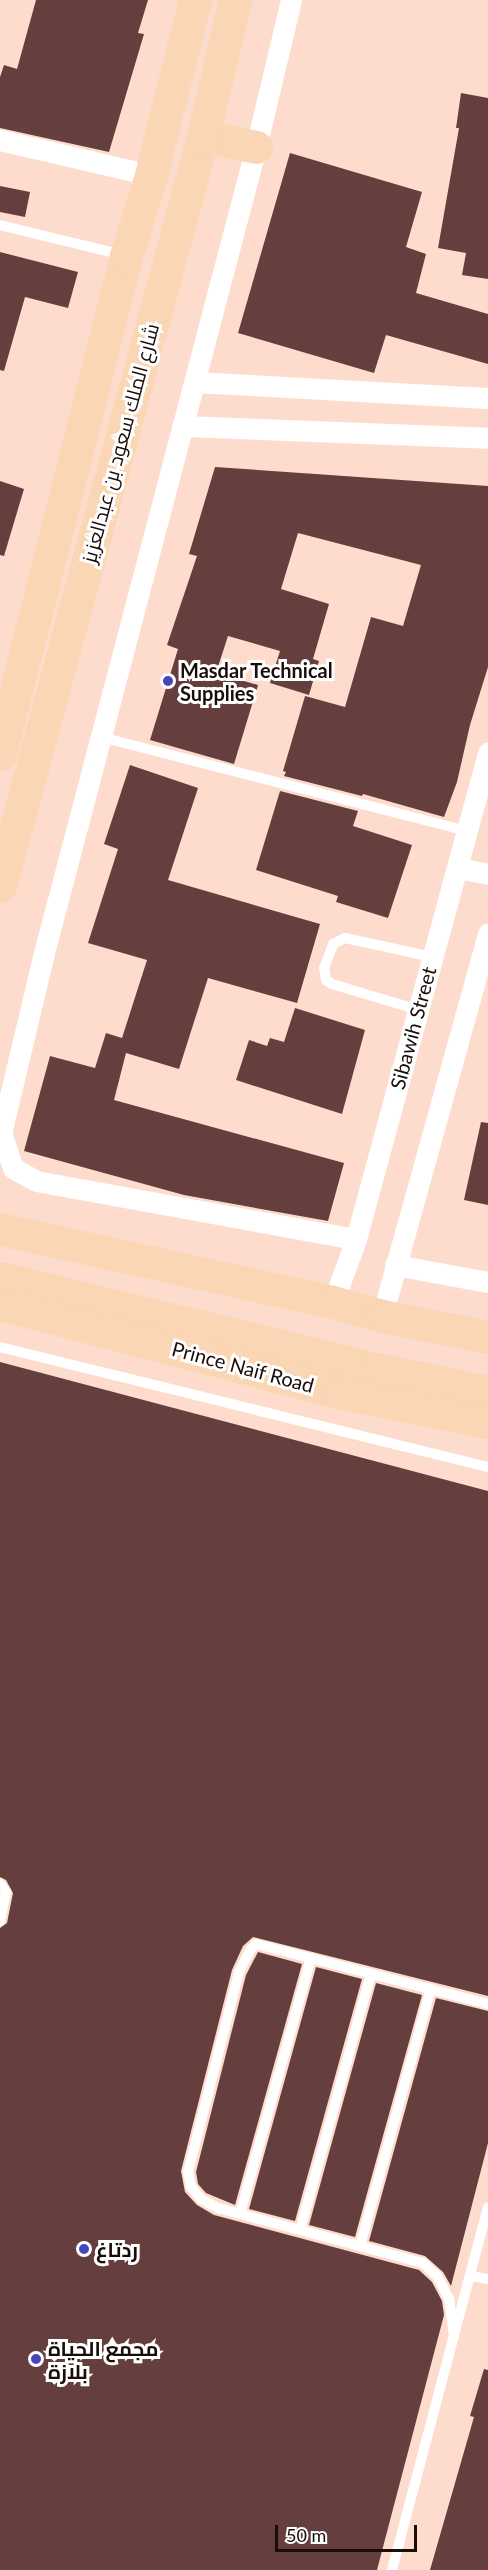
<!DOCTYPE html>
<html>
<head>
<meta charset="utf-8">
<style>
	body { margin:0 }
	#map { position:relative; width:488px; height:2570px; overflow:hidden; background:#fddccd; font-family:Lato,Cairo,sans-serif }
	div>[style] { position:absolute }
	.building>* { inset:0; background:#653f3e }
	.lane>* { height:10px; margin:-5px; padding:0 5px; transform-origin:5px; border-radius:5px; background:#fff }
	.street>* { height:21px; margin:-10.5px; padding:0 10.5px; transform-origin:10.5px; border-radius:10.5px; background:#fff }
	.primary>* { height:33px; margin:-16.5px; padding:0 16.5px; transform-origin:16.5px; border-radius:16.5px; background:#fad6b4 }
	.dots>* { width:16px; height:16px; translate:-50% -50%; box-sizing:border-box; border:3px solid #fff; border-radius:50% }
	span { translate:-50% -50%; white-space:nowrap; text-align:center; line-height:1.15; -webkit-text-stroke:6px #fff; paint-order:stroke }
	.street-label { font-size:20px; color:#180d09 }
	.poi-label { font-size:20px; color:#180d09; font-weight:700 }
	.left { translate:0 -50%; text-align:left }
	.scale { position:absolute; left:275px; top:2525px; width:142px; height:27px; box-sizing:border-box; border:3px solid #180d09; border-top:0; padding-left:8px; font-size:18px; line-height:21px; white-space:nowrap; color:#180d09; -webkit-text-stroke:4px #fff; paint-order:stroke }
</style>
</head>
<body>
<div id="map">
	<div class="building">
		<i style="clip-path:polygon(36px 0,148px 0,138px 33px,144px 34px,109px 152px,0 128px,0 77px,4px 65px,17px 69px)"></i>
		<i style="clip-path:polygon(461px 93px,488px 98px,488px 279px,462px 275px,466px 253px,438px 248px,459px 128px,456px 128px)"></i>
		<i style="clip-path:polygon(290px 153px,422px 192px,406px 247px,426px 254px,416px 293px,488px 314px,488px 364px,386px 335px,374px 373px,238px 333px)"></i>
		<i style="clip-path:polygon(0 186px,30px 192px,25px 217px,0 212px)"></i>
		<i style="clip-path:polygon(0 252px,78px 272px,68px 308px,25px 297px,4px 371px,0 370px)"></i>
		<i style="clip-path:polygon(215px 467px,488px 486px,488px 667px,470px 725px,457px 782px,444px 817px,363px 794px,362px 796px,284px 776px,286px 772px,283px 771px,305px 696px,345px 707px,371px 617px,403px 626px,421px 565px,298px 533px,281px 589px,329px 604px,313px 659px,319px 661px,309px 695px,270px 683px,280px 651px,228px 636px,216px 673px,258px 685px,234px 764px,150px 740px,178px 649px,167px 645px,197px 556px,189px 554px)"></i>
		<i style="clip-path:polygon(0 481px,24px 489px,4px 556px,0 555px)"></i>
		<i style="clip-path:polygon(130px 765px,198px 788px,168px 880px,320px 924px,297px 1003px,208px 978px,179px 1069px,126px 1053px,114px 1100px,344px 1163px,328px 1221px,184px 1195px,24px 1151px,50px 1056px,95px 1068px,106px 1033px,122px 1038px,147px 960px,88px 943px,118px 849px,104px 844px)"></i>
		<i style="clip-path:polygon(280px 791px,358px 811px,353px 826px,412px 845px,388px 918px,336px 902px,338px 896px,256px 870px)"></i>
		<i style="clip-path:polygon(295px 1008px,365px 1030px,342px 1114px,236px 1080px,249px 1040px,267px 1046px,270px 1038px,284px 1042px)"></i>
		<i style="clip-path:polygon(481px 1122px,488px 1123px,488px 1205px,464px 1200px)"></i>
		<i style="clip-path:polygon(0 1362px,488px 1491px,488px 1996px,253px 1937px,243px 1946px,232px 1970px,181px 2171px,185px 2192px,197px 2205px,214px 2215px,419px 2270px,432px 2282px,442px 2301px,444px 2315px,377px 2570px,0 2570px,0 1928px,7px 1923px,13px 1893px,6px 1880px,0 1877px)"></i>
		<i style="clip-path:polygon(258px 1952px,302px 1964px,235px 2205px,206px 2193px,198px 2184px,196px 2172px,246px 1975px)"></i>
		<i style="clip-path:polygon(316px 1967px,362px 1979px,295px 2221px,249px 2209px)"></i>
		<i style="clip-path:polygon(376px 1983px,422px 1995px,355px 2237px,309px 2225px)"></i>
		<i style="clip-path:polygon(436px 1998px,488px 2011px,488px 2143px,451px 2286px,443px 2272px,425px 2256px,369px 2241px)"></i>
		<i style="clip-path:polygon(484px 2369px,488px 2370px,488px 2570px,430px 2570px,474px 2417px,470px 2416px)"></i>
	</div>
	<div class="lane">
		<i style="left:0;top:225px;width:127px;rotate:13.7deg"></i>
		<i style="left:101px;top:737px;width:378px;rotate:14.4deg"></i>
		<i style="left:419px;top:1010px;width:91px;rotate:-163.4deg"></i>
		<i style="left:332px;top:984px;width:7px;rotate:-146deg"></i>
		<i style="left:326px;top:980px;width:12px;rotate:-99deg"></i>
		<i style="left:324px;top:968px;width:26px;rotate:-69deg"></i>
		<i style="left:333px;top:944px;width:13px;rotate:-27deg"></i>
		<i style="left:345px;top:938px;width:90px;rotate:12.2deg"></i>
		<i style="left:0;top:1347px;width:503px;rotate:13.82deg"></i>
		<i style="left:0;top:1884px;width:10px;rotate:53deg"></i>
		<i style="left:6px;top:1892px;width:30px;rotate:102deg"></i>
		<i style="left:240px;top:2214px;width:266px;rotate:-74.5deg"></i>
		<i style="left:300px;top:2230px;width:266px;rotate:-74.5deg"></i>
		<i style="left:360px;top:2246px;width:267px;rotate:-74.6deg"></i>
		<i style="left:471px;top:2276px;width:17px;rotate:10deg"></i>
		<i style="left:454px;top:2337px;width:38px;rotate:-97deg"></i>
		<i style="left:449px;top:2299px;width:25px;rotate:-117deg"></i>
		<i style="left:438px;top:2277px;width:21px;rotate:-137deg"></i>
		<i style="left:423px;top:2263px;width:212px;rotate:-165deg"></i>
		<i style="left:218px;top:2208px;width:19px;rotate:-152deg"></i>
		<i style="left:201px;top:2199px;width:16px;rotate:-130deg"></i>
		<i style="left:191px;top:2187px;width:15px;rotate:-101deg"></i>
		<i style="left:188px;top:2172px;width:206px;rotate:-75.7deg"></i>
		<i style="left:239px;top:1972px;width:25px;rotate:-63deg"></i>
		<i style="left:250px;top:1950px;width:8px;rotate:-45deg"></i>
		<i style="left:256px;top:1944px;width:240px;rotate:14.5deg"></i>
		<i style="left:392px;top:2570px;width:375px;rotate:-75.2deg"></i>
	</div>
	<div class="street">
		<i style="left:291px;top:0;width:151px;rotate:103.4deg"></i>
		<i style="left:256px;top:147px;width:833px;rotate:104.74deg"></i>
		<i style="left:44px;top:953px;width:185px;rotate:103.4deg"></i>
		<i style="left:1px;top:1133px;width:37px;rotate:71deg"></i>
		<i style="left:13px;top:1168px;width:26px;rotate:29deg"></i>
		<i style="left:36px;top:1181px;width:325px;rotate:10.3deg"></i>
		<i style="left:0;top:140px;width:155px;rotate:13.1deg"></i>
		<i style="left:194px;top:382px;width:294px;rotate:3.1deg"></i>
		<i style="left:182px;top:426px;width:306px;rotate:2.2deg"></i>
		<i style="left:458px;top:868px;width:31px;rotate:11deg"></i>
		<i style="left:395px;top:1265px;width:95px;rotate:10.4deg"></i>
		<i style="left:333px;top:1302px;width:67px;rotate:-69.9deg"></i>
		<i style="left:356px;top:1239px;width:504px;rotate:-74.8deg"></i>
		<i style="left:382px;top:1316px;width:397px;rotate:-74.5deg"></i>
	</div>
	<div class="primary">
		<i style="left:203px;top:136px;width:54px;rotate:11.7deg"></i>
		<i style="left:0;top:754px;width:514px;rotate:-75.8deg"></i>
		<i style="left:126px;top:256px;width:85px;rotate:-72.8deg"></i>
		<i style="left:151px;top:175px;width:180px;rotate:-75.9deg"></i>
		<i style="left:0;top:886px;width:777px;rotate:-74.85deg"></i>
		<i style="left:203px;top:136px;width:140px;rotate:-76.8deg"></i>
		<i style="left:0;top:1229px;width:341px;rotate:12.4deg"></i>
		<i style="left:333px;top:1302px;width:51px;rotate:15.9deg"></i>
		<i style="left:382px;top:1316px;width:108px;rotate:11.2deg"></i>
		<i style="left:0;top:1278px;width:387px;rotate:13.6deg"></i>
		<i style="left:376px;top:1369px;width:114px;rotate:11.6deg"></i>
		<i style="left:0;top:1304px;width:349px;rotate:14.6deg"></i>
		<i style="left:338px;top:1392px;width:153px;rotate:11.3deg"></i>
	</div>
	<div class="dots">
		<i style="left:168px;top:681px;background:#4646bc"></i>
		<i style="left:84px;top:2249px;background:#4646bc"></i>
		<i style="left:36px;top:2359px;background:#4646bc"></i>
	</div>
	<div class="street-label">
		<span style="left:120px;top:443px;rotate:-75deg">شارع الملك سعود بن عبدالعزيز</span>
		<span style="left:413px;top:1028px;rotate:-75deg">Sibawih Street</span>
		<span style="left:243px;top:1367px;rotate:15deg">Prince Naif Road</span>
	</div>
	<div class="poi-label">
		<span class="left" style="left:180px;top:682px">Masdar Technical<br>Supplies</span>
		<span class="left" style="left:96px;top:2249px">ردتاغ</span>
		<span class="left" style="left:48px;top:2360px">مجمع الحياة<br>بلازة</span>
	</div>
	<div class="scale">50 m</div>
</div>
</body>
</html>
